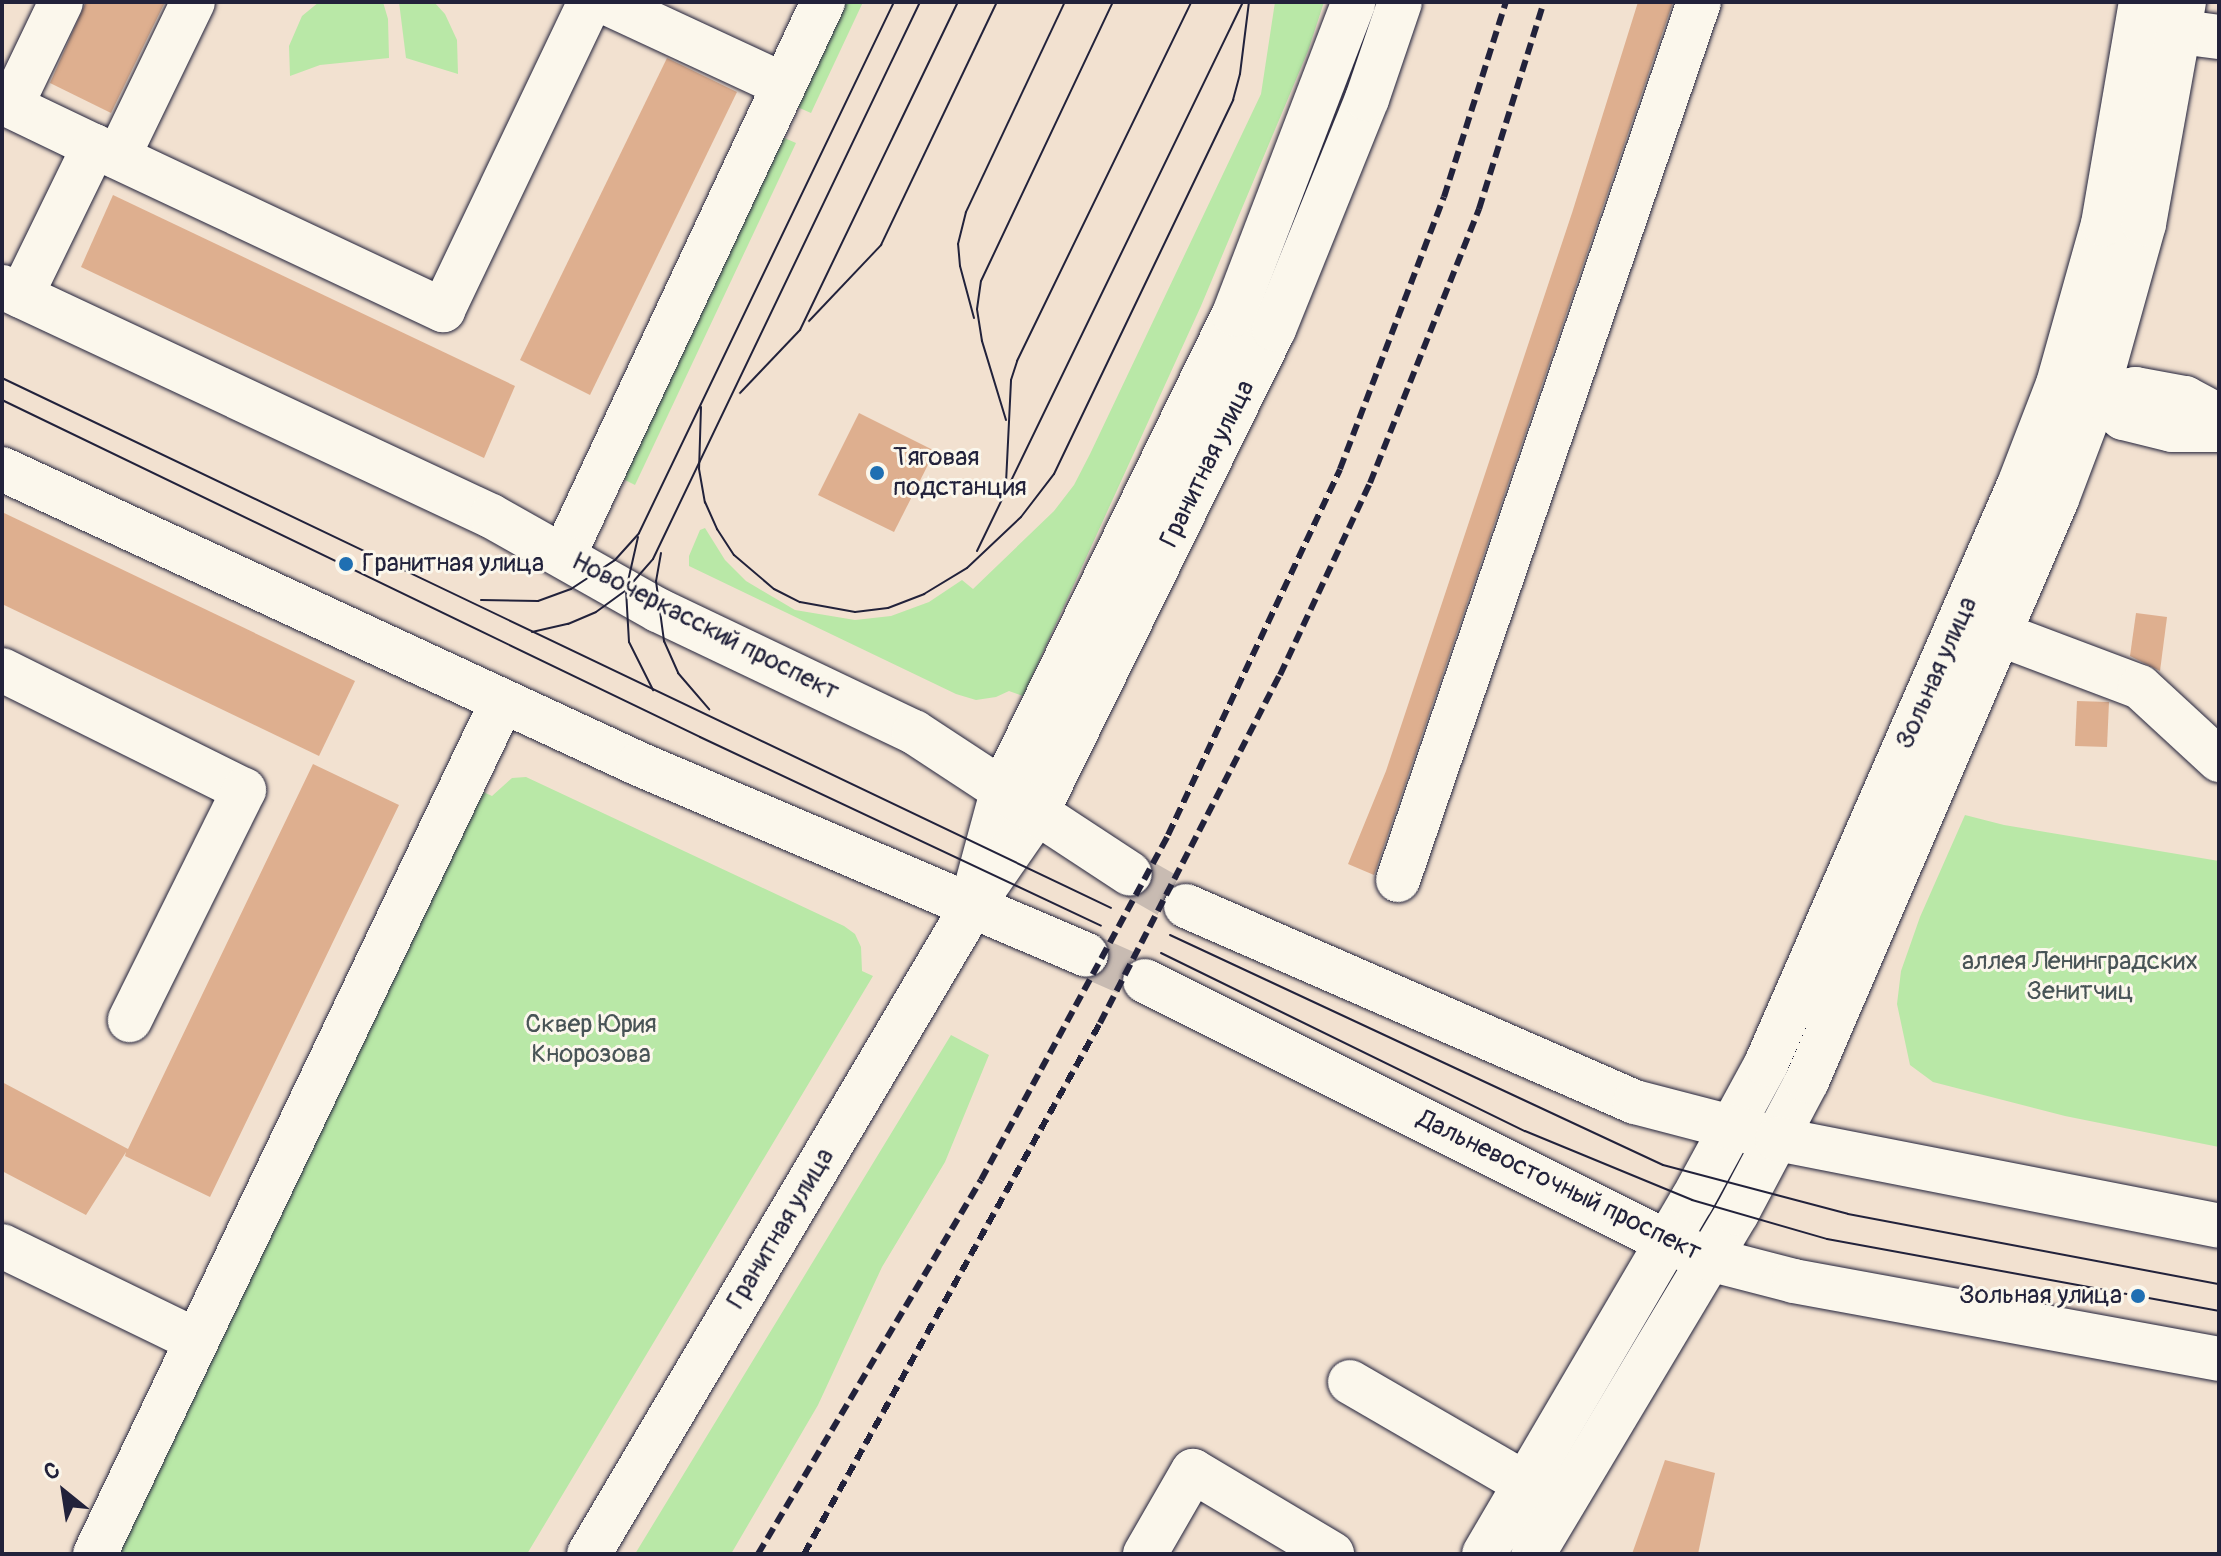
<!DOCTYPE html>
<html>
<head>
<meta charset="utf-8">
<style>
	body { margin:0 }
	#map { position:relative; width:2221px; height:1556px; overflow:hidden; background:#f2e1d0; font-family:Pangolin,sans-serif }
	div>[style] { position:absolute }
	.green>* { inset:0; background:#b9e8a7 }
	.building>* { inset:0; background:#deaf8f }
	.major-tunnel>* { height:44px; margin-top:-22px; transform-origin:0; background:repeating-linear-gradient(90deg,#c8bbb2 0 44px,transparent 0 66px) }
	.roads { filter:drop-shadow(0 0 2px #22223b) drop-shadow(0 0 2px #22223b) }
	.minor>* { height:44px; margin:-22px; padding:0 22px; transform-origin:22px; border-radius:22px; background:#fbf7ec }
	.major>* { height:44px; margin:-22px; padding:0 22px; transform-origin:22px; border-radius:22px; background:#fbf7ec }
	.tram>* { height:2px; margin:-1px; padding:0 1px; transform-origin:1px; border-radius:1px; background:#22223b }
	.rail>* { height:6px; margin-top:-3px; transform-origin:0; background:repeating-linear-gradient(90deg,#22223b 0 12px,transparent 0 18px) }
	.dots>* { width:22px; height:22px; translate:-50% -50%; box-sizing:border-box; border:4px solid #fbf7ec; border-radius:50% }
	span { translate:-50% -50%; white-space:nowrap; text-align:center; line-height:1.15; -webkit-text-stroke:6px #fbf7ec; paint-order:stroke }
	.poi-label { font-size:26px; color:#22223b }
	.left { translate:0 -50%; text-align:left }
	.right { translate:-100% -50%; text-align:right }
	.street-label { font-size:26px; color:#22223b }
	.park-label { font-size:26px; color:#485456 }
	.frame { position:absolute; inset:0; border:4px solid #22223b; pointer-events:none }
	.north { position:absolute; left:24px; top:1452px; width:80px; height:80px; -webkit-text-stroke:6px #fbf7ec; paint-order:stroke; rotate:330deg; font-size:22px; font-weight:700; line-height:32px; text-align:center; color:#22223b }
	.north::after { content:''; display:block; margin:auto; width:28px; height:36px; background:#22223b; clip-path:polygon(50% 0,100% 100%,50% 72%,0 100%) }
</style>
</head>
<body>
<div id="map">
	<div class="green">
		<i style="clip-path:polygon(319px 2px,383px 2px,388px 19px,389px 58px,320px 65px,290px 76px,289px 46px,302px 16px)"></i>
		<i style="clip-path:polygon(399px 2px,434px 2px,445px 14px,457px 40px,458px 74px,406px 58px)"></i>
		<i style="clip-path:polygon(836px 2px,863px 2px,811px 113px,788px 103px)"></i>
		<i style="clip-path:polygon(1275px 2px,1324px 2px,1308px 51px,1201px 306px,1023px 696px,1009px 691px,996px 697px,976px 700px,956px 694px,689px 566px,689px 556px,700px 530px,705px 528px,725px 560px,746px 581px,795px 610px,855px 620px,891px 616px,929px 602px,962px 580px,973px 589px,1054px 511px,1074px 485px,1090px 454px,1261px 94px)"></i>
		<i style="clip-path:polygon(773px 133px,796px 143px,635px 485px,613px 474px)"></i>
		<i style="clip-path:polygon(526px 777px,844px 926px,855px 934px,861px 947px,862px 971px,873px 976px,527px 1554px,115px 1554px,477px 789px,492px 796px,512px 778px)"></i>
		<i style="clip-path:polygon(1965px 815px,2004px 825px,2219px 861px,2219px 1147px,2065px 1116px,1933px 1082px,1910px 1065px,1897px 1004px,1901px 971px,1920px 917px)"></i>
		<i style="clip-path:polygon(951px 1035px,989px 1055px,945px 1162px,882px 1267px,818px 1405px,731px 1554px,635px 1554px)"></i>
	</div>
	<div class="building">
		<i style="clip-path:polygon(86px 2px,165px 2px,111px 113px,50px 83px)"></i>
		<i style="clip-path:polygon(1638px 2px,1673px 2px,1374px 875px,1348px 864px,1386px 771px,1572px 213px)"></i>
		<i style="clip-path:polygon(667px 58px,737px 92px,590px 395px,520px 360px)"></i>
		<i style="clip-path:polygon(113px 195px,515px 386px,484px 458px,81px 267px)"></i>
		<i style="clip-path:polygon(859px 413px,935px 451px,894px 532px,818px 495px)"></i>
		<i style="clip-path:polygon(2px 512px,355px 681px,319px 756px,2px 604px)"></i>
		<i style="clip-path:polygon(2136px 613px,2167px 617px,2160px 671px,2130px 656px)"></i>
		<i style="clip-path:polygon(2077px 701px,2109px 702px,2107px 747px,2075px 746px)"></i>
		<i style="clip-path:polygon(313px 764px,399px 805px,210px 1197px,125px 1156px,126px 1152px,86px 1215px,2px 1171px,2px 1082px,128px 1149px)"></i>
		<i style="clip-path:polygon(1665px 1460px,1715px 1473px,1698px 1554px,1632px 1554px)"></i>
	</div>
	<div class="major-tunnel">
		<i style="left:1130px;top:874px;width:64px;rotate:29.7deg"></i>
		<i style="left:1086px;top:955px;width:64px;rotate:23.8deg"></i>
	</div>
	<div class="roads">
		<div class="minor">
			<i style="left:605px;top:2px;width:197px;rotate:24.9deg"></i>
			<i style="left:2150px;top:28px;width:70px;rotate:7.4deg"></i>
			<i style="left:2px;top:102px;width:102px;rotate:25.6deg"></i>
			<i style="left:11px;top:106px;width:115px;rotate:-64.3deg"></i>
			<i style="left:118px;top:157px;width:172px;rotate:-64.2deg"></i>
			<i style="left:21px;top:296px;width:167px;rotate:-64deg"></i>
			<i style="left:94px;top:146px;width:386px;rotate:25.2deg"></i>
			<i style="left:443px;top:310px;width:341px;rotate:-64.5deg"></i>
			<i style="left:2068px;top:387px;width:29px;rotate:18deg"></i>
			<i style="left:2096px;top:396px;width:35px;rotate:39deg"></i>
			<i style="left:2123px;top:418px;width:50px;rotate:13.8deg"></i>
			<i style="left:2172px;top:430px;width:47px"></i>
			<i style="left:2096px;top:396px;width:40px;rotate:-10deg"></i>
			<i style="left:2135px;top:389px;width:51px;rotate:10.2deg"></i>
			<i style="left:2185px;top:398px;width:38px;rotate:28deg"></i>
			<i style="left:564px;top:555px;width:611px;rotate:-64.9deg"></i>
			<i style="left:1973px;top:624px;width:178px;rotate:20.7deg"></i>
			<i style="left:2140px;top:687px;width:108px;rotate:42.7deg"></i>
			<i style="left:2px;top:670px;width:270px;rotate:26.4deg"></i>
			<i style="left:244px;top:790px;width:257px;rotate:116.4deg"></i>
			<i style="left:1398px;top:880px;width:928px;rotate:-71.08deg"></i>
			<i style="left:977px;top:884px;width:99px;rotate:-74.8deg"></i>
			<i style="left:1003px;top:788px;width:527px;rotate:-64.02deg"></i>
			<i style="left:1234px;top:314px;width:334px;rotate:-69deg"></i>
			<i style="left:2px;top:1246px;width:216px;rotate:25.9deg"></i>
			<i style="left:1350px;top:1382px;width:229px;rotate:30.1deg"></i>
			<i style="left:95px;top:1554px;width:944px;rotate:-64.47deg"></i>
			<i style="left:589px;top:1554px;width:754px;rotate:-59.39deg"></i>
			<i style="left:973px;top:905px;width:111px;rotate:-55.3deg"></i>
			<i style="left:1036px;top:814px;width:540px;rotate:-63.86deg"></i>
			<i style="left:1274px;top:329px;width:248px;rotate:-68deg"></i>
			<i style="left:1367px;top:99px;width:102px;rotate:-71.2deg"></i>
			<i style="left:1145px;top:1554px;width:96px;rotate:-60deg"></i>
			<i style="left:1193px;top:1471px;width:162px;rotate:30.8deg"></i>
			<i style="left:1484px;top:1554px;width:411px;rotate:-59.6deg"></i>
			<i style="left:1692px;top:1200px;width:155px;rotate:-61.4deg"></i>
			<i style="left:1766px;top:1064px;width:632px;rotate:-66.4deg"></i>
			<i style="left:2019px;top:485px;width:108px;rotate:-68.9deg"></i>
			<i style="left:2058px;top:384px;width:166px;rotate:-74.3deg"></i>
			<i style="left:2103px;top:224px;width:225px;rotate:-80.3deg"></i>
			<i style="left:1533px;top:1554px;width:397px;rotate:-59.1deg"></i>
			<i style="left:1737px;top:1213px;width:149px;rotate:-62.1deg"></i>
			<i style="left:1807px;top:1081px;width:633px;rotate:-66.75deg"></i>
			<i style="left:2057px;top:499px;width:110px;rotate:-69.3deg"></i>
			<i style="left:2096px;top:396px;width:179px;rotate:-74.4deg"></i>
			<i style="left:2144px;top:224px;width:226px;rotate:-79.8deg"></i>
		</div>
		<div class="major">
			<i style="left:2px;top:287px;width:540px;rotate:25.09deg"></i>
			<i style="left:491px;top:516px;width:192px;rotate:29.4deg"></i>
			<i style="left:658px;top:610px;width:284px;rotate:25.5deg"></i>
			<i style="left:914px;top:732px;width:258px;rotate:33.3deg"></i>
			<i style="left:2px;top:469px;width:702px;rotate:24.85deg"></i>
			<i style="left:639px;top:764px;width:486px;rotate:23.1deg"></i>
			<i style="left:1186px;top:906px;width:490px;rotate:23.6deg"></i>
			<i style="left:1635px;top:1102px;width:147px;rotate:14.6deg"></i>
			<i style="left:1777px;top:1139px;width:450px;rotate:11.1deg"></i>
			<i style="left:1145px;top:981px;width:584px;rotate:26.57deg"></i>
			<i style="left:1667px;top:1242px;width:45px;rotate:22deg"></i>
			<i style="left:1709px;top:1259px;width:88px;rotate:14.5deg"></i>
			<i style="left:1794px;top:1281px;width:432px;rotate:10.4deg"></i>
		</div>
	</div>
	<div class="tram">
		<i style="left:974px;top:318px;width:54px;rotate:-105.1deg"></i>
		<i style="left:960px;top:266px;width:22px;rotate:-95deg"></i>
		<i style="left:958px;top:244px;width:33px;rotate:-76deg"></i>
		<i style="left:966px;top:212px;width:232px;rotate:-64.8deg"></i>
		<i style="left:809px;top:321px;width:105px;rotate:-46.5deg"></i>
		<i style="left:881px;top:245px;width:269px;rotate:-64.5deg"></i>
		<i style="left:2px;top:378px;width:1229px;rotate:25.54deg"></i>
		<i style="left:740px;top:393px;width:87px;rotate:-46.4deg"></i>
		<i style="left:800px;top:330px;width:364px;rotate:-64.3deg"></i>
		<i style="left:2px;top:400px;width:775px;rotate:25.77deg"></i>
		<i style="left:700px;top:737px;width:443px;rotate:25.2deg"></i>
		<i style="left:701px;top:407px;width:62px;rotate:91.8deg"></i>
		<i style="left:699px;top:469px;width:34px;rotate:80deg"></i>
		<i style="left:705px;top:502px;width:30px;rotate:66deg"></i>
		<i style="left:717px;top:529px;width:31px;rotate:57deg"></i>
		<i style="left:734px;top:555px;width:52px;rotate:40.4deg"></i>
		<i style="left:774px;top:589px;width:29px;rotate:27deg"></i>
		<i style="left:800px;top:602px;width:56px;rotate:10.3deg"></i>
		<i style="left:855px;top:612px;width:33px;rotate:-7deg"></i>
		<i style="left:888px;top:608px;width:39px;rotate:-21deg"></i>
		<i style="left:924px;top:594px;width:50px;rotate:-31.2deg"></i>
		<i style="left:967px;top:568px;width:74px;rotate:-43.4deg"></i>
		<i style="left:1021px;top:517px;width:54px;rotate:-52.5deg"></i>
		<i style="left:1054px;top:474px;width:415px;rotate:-64.4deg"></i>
		<i style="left:1233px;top:100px;width:27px;rotate:-75deg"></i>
		<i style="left:1240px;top:74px;width:73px;rotate:-82.9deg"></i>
		<i style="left:1006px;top:420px;width:83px;rotate:-106.9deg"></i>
		<i style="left:982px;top:341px;width:32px;rotate:-99deg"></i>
		<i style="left:977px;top:309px;width:28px;rotate:-82deg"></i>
		<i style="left:981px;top:281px;width:309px;rotate:-64.7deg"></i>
		<i style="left:1006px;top:483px;width:103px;rotate:-87.2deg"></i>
		<i style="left:1011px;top:380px;width:20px;rotate:-72deg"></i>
		<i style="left:1017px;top:361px;width:399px;rotate:-64.1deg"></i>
		<i style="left:638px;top:537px;width:54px;rotate:102.8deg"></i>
		<i style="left:626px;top:590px;width:52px;rotate:86.7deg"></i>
		<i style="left:629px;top:642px;width:54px;rotate:63.4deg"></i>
		<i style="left:977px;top:551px;width:610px;rotate:-64.15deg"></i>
		<i style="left:661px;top:553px;width:28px;rotate:100deg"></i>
		<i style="left:656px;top:581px;width:61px;rotate:82.4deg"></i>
		<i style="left:664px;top:641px;width:35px;rotate:66deg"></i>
		<i style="left:678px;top:673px;width:48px;rotate:49.3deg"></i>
		<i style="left:481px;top:600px;width:57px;rotate:1deg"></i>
		<i style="left:538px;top:601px;width:35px;rotate:-20deg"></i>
		<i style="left:571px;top:589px;width:53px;rotate:-33.4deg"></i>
		<i style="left:615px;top:560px;width:36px;rotate:-48deg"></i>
		<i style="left:639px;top:533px;width:589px;rotate:-64.35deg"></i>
		<i style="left:532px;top:632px;width:37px;rotate:-13deg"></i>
		<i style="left:568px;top:624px;width:30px;rotate:-23deg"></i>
		<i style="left:596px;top:612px;width:37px;rotate:-36deg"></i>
		<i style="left:626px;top:590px;width:41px;rotate:-48.9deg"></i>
		<i style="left:653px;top:559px;width:618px;rotate:-64.39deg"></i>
		<i style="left:1170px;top:935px;width:544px;rotate:25.01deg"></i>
		<i style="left:1663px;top:1165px;width:191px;rotate:14.8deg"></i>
		<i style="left:1848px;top:1214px;width:378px;rotate:10.7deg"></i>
		<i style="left:1161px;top:953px;width:405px;rotate:26.1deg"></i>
		<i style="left:1525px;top:1131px;width:181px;rotate:22.4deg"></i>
		<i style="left:1692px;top:1200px;width:141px;rotate:16.1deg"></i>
		<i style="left:1827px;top:1239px;width:399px;rotate:10.4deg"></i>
	</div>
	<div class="rail">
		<i style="left:758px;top:1554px;width:435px;rotate:-59.2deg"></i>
		<i style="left:981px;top:1180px;width:392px;rotate:-61.5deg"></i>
		<i style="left:1168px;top:835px;width:404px;rotate:-64.8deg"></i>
		<i style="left:1340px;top:469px;width:291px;rotate:-69.1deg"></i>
		<i style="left:1444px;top:197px;width:205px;rotate:-72.4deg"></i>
		<i style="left:804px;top:1554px;width:608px;rotate:-60.86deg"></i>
		<i style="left:1100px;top:1023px;width:392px;rotate:-62.7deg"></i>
		<i style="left:1280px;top:675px;width:212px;rotate:-64.9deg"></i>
		<i style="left:1370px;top:483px;width:295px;rotate:-68.3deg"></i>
		<i style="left:1479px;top:209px;width:217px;rotate:-72.6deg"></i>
	</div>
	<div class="dots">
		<i style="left:877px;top:473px;background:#1f6fb2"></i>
		<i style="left:346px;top:564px;background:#1f6fb2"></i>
		<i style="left:2138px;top:1296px;background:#1f6fb2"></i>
	</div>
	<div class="poi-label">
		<span class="left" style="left:893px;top:473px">Тяговая<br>подстанция</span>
		<span class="left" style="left:362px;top:564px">Гранитная улица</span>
		<span class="right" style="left:2122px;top:1296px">Зольная улица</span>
	</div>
	<div class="street-label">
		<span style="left:1208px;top:464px;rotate:-64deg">Гранитная улица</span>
		<span style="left:705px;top:627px;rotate:27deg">Новочеркасский проспект</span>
		<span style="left:1937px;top:673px;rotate:-66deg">Зольная улица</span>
		<span style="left:1559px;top:1186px;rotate:26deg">Дальневосточный проспект</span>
		<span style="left:781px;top:1229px;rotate:-59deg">Гранитная улица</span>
	</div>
	<div class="park-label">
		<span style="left:2080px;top:977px">аллея Ленинградских<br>Зенитчиц</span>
		<span style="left:591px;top:1040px">Сквер Юрия<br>Кнорозова</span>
	</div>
	<div class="frame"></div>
	<div class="north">С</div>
</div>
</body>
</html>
